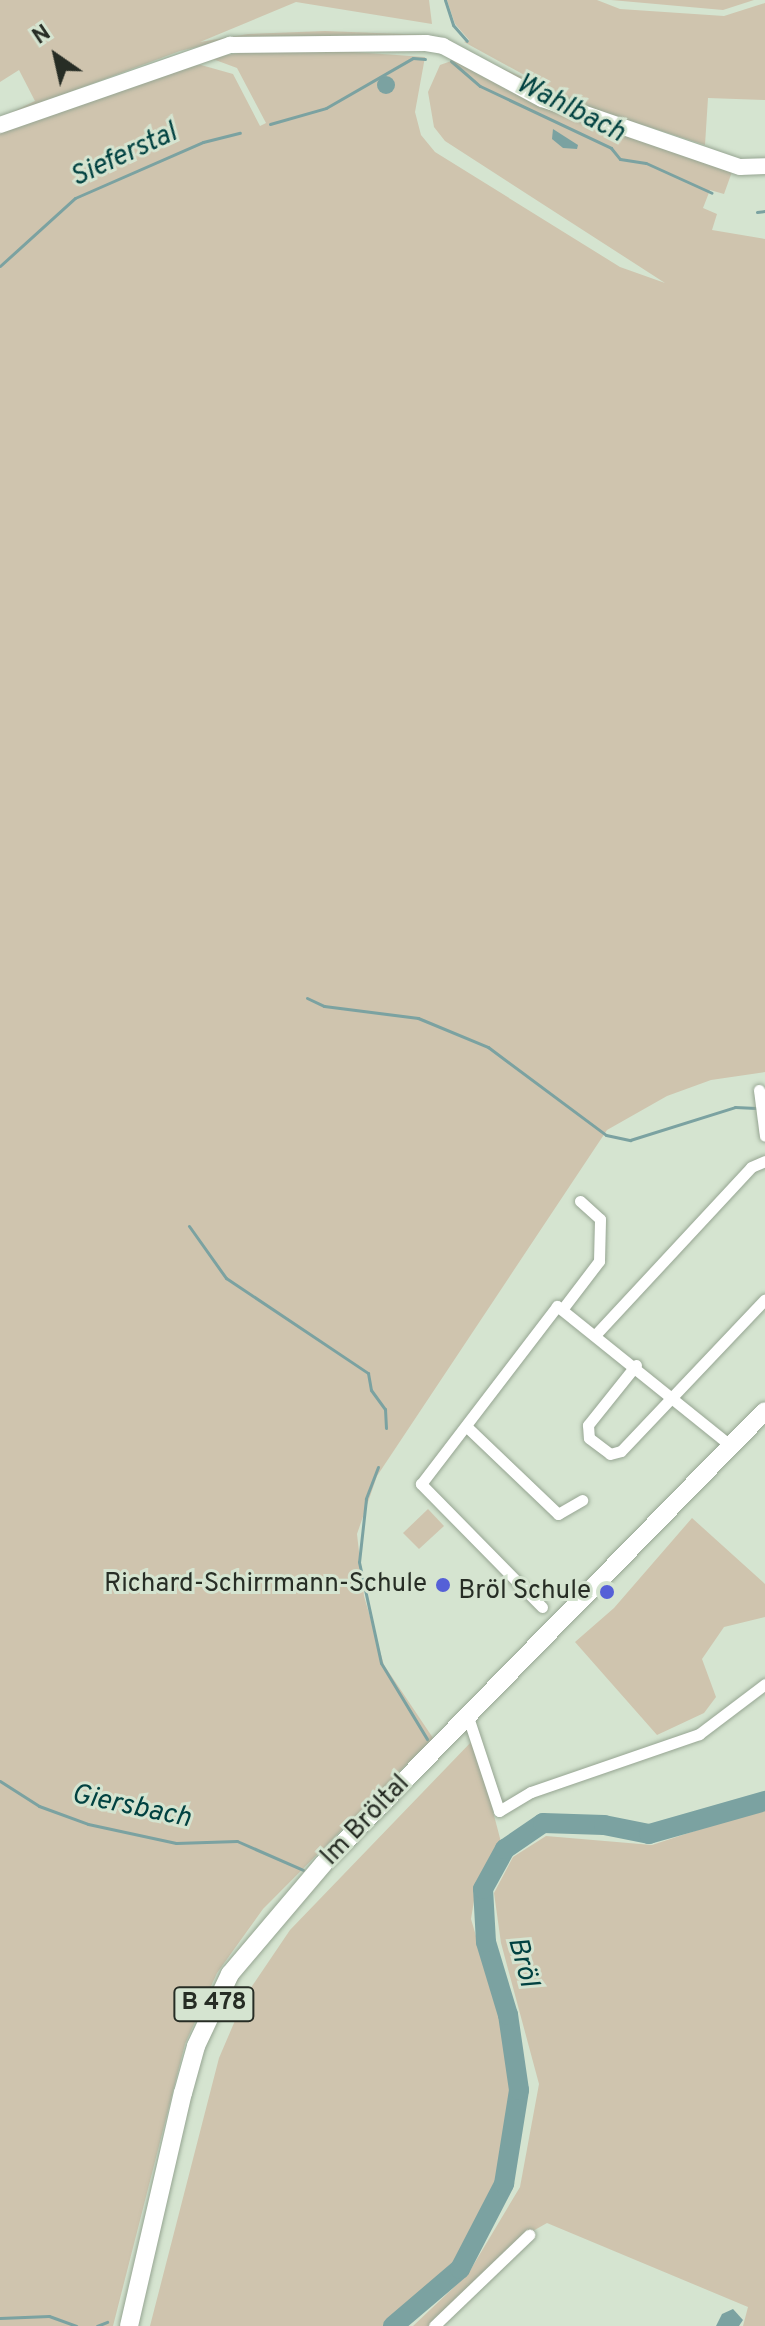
<!DOCTYPE html>
<html>
<head>
<meta charset="utf-8">
<style>
	body { margin:0 }
	#map { position:relative; width:765px; height:2326px; overflow:hidden; background:#d5e4d0; font-family:Overpass,sans-serif }
	div>[style] { position:absolute }
	.green>* { inset:0; background:#cfc4ae }
	.water>* { inset:0; background:#7ba2a1 }
	.round { border-radius:50% }
	.stream>* { height:3px; margin:-1.5px; padding:0 1.5px; transform-origin:1.5px; border-radius:1.5px; background:#7ba2a1 }
	.river>* { height:20px; margin:-10px; padding:0 10px; transform-origin:10px; border-radius:10px; background:#7ba2a1 }
	.roads { filter:drop-shadow(0 0 2px #96a592) drop-shadow(0 0 2px #96a592) }
	.street>* { height:11px; margin:-5.5px; padding:0 5.5px; transform-origin:5.5px; border-radius:5.5px; background:#fff }
	.secondary>* { height:16px; margin:-8px; padding:0 8px; transform-origin:8px; border-radius:8px; background:#fff }
	.primary>* { height:18px; margin:-9px; padding:0 9px; transform-origin:9px; border-radius:9px; background:#fff }
	.dots>* { width:22px; height:22px; translate:-50% -50%; box-sizing:border-box; border:4px solid #d5e4d0; border-radius:50% }
	span { translate:-50% -50%; white-space:nowrap; text-align:center; line-height:1.15; -webkit-text-stroke:6px #d5e4d0; paint-order:stroke }
	.shield-label span { padding:2px 6px; background:#d5e4d0; border:2px solid; border-radius:6px; -webkit-text-stroke-width:0 }
	.shield-label { font-size:24px; color:#272d25; font-weight:700 }
	.poi-label { font-size:26px; color:#272d25 }
	.right { translate:-100% -50%; text-align:right }
	.street-label { font-size:26px; color:#272d25 }
	.water-label { font-size:28px; color:#014241; font-style:italic }
	.north { position:absolute; left:16px; top:16px; width:80px; height:80px; -webkit-text-stroke:6px #d5e4d0; paint-order:stroke; rotate:326deg; font-size:22px; font-weight:700; line-height:32px; text-align:center; color:#272d25 }
	.north::after { content:''; display:block; margin:auto; width:28px; height:36px; background:#272d25; clip-path:polygon(50% 0,100% 100%,50% 72%,0 100%) }
</style>
</head>
<body>
<div id="map">
	<div class="green">
		<i style="clip-path:polygon(0 0,429px 0,432px 24px,296px 2px,200px 42px,248px 34px,325px 31px,428px 35px,226px 40px,180px 51px,0 118px,35px 101px,19px 70px,0 82px)"></i>
		<i style="clip-path:polygon(447px 0,597px 0,620px 9px,724px 16px,765px 3px,765px 100px,708px 98px,705px 145px,640px 124px,733px 169px,724px 194px,710px 190px,703px 208px,717px 214px,712px 230px,765px 239px,765px 1072px,711px 1080px,667px 1096px,607px 1130px,377px 1476px,357px 1534px,364px 1596px,384px 1665px,433px 1738px,263px 1909px,217px 1973px,185px 2044px,113px 2326px,0 2326px,0 132px,183px 66px,201px 65px,233px 74px,260px 126px,266px 123px,237px 68px,210px 58px,250px 51px,325px 50px,425px 57px,415px 112px,421px 135px,435px 152px,620px 267px,665px 283px,445px 141px,434px 127px,428px 92px,440px 65px,454px 60px,483px 60px,548px 88px,464px 42px,469px 40px,455px 24px)"></i>
		<i style="clip-path:polygon(611px 0,754px 0,723px 10px)"></i>
		<i style="clip-path:polygon(428px 1509px,444px 1526px,419px 1549px,403px 1533px)"></i>
		<i style="clip-path:polygon(692px 1518px,765px 1584px,765px 1617px,724px 1627px,702px 1659px,716px 1697px,704px 1713px,657px 1735px,575px 1642px,614px 1608px)"></i>
		<i style="clip-path:polygon(474px 1739px,501px 1842px,477px 1882px,471px 1919px,501px 2021px,514px 2091px,501px 2180px,458px 2265px,383px 2326px,150px 2326px,219px 2058px,246px 1995px,290px 1930px)"></i>
		<i style="clip-path:polygon(765px 1808px,765px 2326px,743px 2326px,748px 2307px,547px 2223px,524px 2236px,430px 2326px,413px 2326px,468px 2274px,520px 2187px,539px 2084px,501px 1943px,494px 1893px,513px 1857px,546px 1836px,652px 1845px)"></i>
	</div>
	<div class="water">
		<i class="round" style="left:377px;top:76px;width:18px;height:18px"></i>
		<i style="clip-path:polygon(553px 129px,578px 145px,577px 149px,563px 148px,552px 139px)"></i>
		<i style="clip-path:polygon(733px 2309px,743px 2320px,739px 2326px,716px 2326px,722px 2314px)"></i>
	</div>
	<div class="stream">
		<i style="left:445px;top:0;width:26px;rotate:72deg"></i>
		<i style="left:453px;top:25px;width:21px;rotate:49deg"></i>
		<i style="left:451px;top:61px;width:38px;rotate:41deg"></i>
		<i style="left:480px;top:86px;width:145px;rotate:25.3deg"></i>
		<i style="left:611px;top:148px;width:14px;rotate:51deg"></i>
		<i style="left:620px;top:159px;width:26px;rotate:9deg"></i>
		<i style="left:646px;top:163px;width:72px;rotate:24.4deg"></i>
		<i style="left:270px;top:124px;width:58px;rotate:-15.9deg"></i>
		<i style="left:326px;top:108px;width:100px;rotate:-29.9deg"></i>
		<i style="left:413px;top:58px;width:12px;rotate:5deg"></i>
		<i style="left:757px;top:212px;width:8px;rotate:-7deg"></i>
		<i style="left:0;top:266px;width:101px;rotate:-42.2deg"></i>
		<i style="left:75px;top:198px;width:140px;rotate:-23.6deg"></i>
		<i style="left:203px;top:142px;width:38px;rotate:-14deg"></i>
		<i style="left:307px;top:998px;width:19px;rotate:25deg"></i>
		<i style="left:324px;top:1006px;width:95px;rotate:7.3deg"></i>
		<i style="left:418px;top:1018px;width:76px;rotate:22.5deg"></i>
		<i style="left:488px;top:1047px;width:147px;rotate:36.7deg"></i>
		<i style="left:606px;top:1135px;width:25px;rotate:12deg"></i>
		<i style="left:630px;top:1140px;width:110px;rotate:-17.4deg"></i>
		<i style="left:735px;top:1107px;width:21px;rotate:3deg"></i>
		<i style="left:189px;top:1226px;width:64px;rotate:54.6deg"></i>
		<i style="left:226px;top:1278px;width:171px;rotate:33.8deg"></i>
		<i style="left:368px;top:1373px;width:17px;rotate:80deg"></i>
		<i style="left:371px;top:1390px;width:24px;rotate:54deg"></i>
		<i style="left:385px;top:1409px;width:19px;rotate:87deg"></i>
		<i style="left:378px;top:1467px;width:34px;rotate:111deg"></i>
		<i style="left:366px;top:1499px;width:63px;rotate:96.3deg"></i>
		<i style="left:359px;top:1562px;width:103px;rotate:77.7deg"></i>
		<i style="left:381px;top:1663px;width:89px;rotate:58.8deg"></i>
		<i style="left:0;top:1781px;width:46px;rotate:32.7deg"></i>
		<i style="left:39px;top:1806px;width:52px;rotate:20.2deg"></i>
		<i style="left:88px;top:1824px;width:90px;rotate:12.2deg"></i>
		<i style="left:176px;top:1843px;width:61px;rotate:-1.9deg"></i>
		<i style="left:237px;top:1841px;width:72px;rotate:23.7deg"></i>
		<i style="left:0;top:2318px;width:49px;rotate:-2.3deg"></i>
		<i style="left:49px;top:2316px;width:29px;rotate:20deg"></i>
		<i style="left:97px;top:2326px;width:11px;rotate:-22deg"></i>
	</div>
	<div class="river">
		<i style="left:393px;top:2326px;width:88px;rotate:-40.4deg"></i>
		<i style="left:460px;top:2269px;width:96px;rotate:-62.6deg"></i>
		<i style="left:504px;top:2184px;width:95px;rotate:-80.9deg"></i>
		<i style="left:519px;top:2090px;width:76px;rotate:-98.3deg"></i>
		<i style="left:508px;top:2015px;width:76px;rotate:-106.8deg"></i>
		<i style="left:486px;top:1942px;width:53px;rotate:-93.2deg"></i>
		<i style="left:483px;top:1889px;width:46px;rotate:-61.2deg"></i>
		<i style="left:505px;top:1849px;width:46px;rotate:-34.4deg"></i>
		<i style="left:543px;top:1823px;width:61px;rotate:1.9deg"></i>
		<i style="left:604px;top:1825px;width:46px;rotate:11.3deg"></i>
		<i style="left:649px;top:1834px;width:121px;rotate:-15.9deg"></i>
	</div>
	<div class="roads">
		<div class="street">
			<i style="left:759px;top:1090px;width:46px;rotate:82.6deg"></i>
			<i style="left:564px;top:1307px;width:58px;rotate:-52.7deg"></i>
			<i style="left:599px;top:1261px;width:42px;rotate:-88.6deg"></i>
			<i style="left:600px;top:1219px;width:27px;rotate:-138deg"></i>
			<i style="left:597px;top:1333px;width:226px;rotate:-47.1deg"></i>
			<i style="left:751px;top:1167px;width:15px;rotate:-23deg"></i>
			<i style="left:636px;top:1365px;width:77px;rotate:128.7deg"></i>
			<i style="left:588px;top:1425px;width:13px;rotate:86deg"></i>
			<i style="left:589px;top:1438px;width:26px;rotate:37deg"></i>
			<i style="left:610px;top:1454px;width:11px;rotate:-15deg"></i>
			<i style="left:621px;top:1451px;width:209px;rotate:-46.5deg"></i>
			<i style="left:467px;top:1427px;width:126px;rotate:43.7deg"></i>
			<i style="left:558px;top:1514px;width:28px;rotate:-30deg"></i>
			<i style="left:542px;top:1607px;width:173px;rotate:-134.5deg"></i>
			<i style="left:421px;top:1484px;width:224px;rotate:-52.6deg"></i>
			<i style="left:557px;top:1306px;width:223px;rotate:38.8deg"></i>
			<i style="left:468px;top:1717px;width:99px;rotate:71.7deg"></i>
			<i style="left:499px;top:1811px;width:37px;rotate:-31deg"></i>
			<i style="left:531px;top:1792px;width:178px;rotate:-19deg"></i>
			<i style="left:699px;top:1734px;width:83px;rotate:-37.1deg"></i>
			<i style="left:434px;top:2326px;width:132px;rotate:-43.8deg"></i>
		</div>
		<div class="secondary">
			<i style="left:0;top:125px;width:244px;rotate:-19.2deg"></i>
			<i style="left:230px;top:45px;width:196px;rotate:-0.6deg"></i>
			<i style="left:426px;top:43px;width:17px;rotate:10deg"></i>
			<i style="left:443px;top:46px;width:112px;rotate:28.2deg"></i>
			<i style="left:542px;top:99px;width:209px;rotate:19deg"></i>
			<i style="left:740px;top:167px;width:25px;rotate:-2deg"></i>
		</div>
		<div class="primary">
			<i style="left:129px;top:2326px;width:239px;rotate:-77deg"></i>
			<i style="left:183px;top:2093px;width:49px;rotate:-74.5deg"></i>
			<i style="left:196px;top:2046px;width:80px;rotate:-64.7deg"></i>
			<i style="left:230px;top:1974px;width:145px;rotate:-49.7deg"></i>
			<i style="left:324px;top:1863px;width:631px;rotate:-45.71deg"></i>
		</div>
	</div>
	<div class="dots">
		<i style="left:443px;top:1585px;background:#5560d7"></i>
		<i style="left:607px;top:1592px;background:#5560d7"></i>
	</div>
	<div class="shield-label">
		<span style="left:214px;top:2004px">B 478</span>
	</div>
	<div class="poi-label">
		<span class="right" style="left:427px;top:1585px">Richard-Schirrmann-Schule</span>
		<span class="right" style="left:591px;top:1592px">Bröl Schule</span>
	</div>
	<div class="street-label">
		<span style="left:366px;top:1821px;rotate:-46deg">Im Bröltal</span>
	</div>
	<div class="water-label">
		<span style="left:570px;top:109px;rotate:27deg">Wahlbach</span>
		<span style="left:124px;top:156px;rotate:-25deg">Sieferstal</span>
		<span style="left:131px;top:1807px;rotate:12deg">Giersbach</span>
		<span style="left:522px;top:1962px;rotate:75deg">Bröl</span>
	</div>
	<div class="north">N</div>
</div>
</body>
</html>
